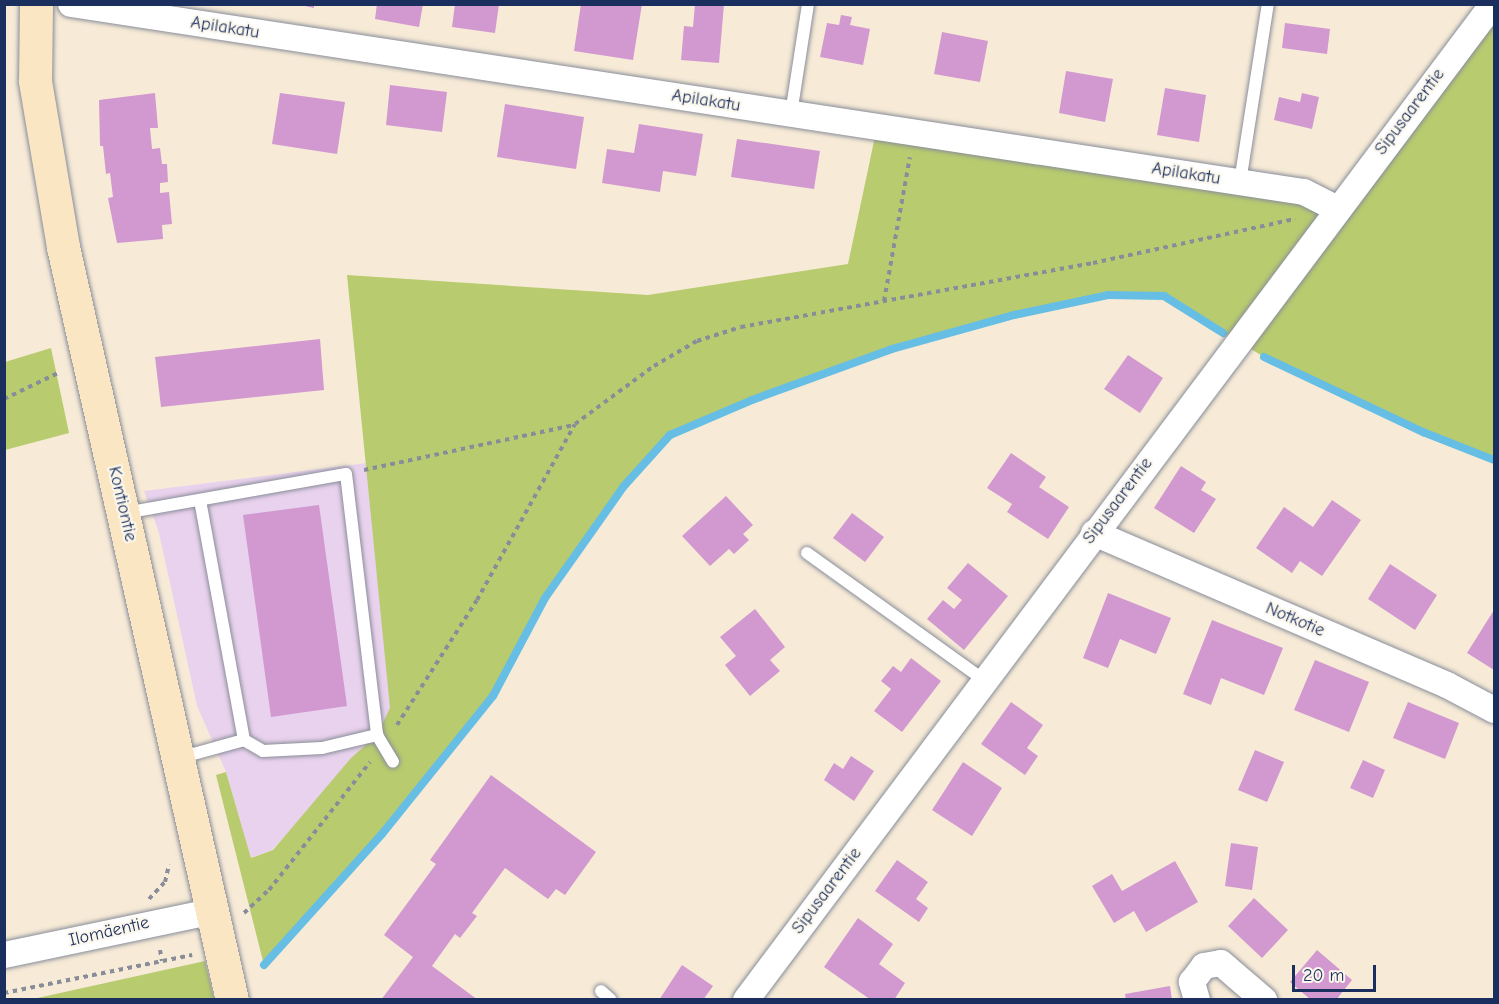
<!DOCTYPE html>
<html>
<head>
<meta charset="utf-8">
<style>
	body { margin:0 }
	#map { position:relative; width:1499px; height:1004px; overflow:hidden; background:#f7ebd7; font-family:"Comic Neue",sans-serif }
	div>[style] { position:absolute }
	.built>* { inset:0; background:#e9d2ed }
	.green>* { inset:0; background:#b8cb6f }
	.stream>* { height:8px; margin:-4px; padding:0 4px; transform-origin:4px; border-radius:4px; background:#67bee4 }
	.building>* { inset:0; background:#d298d0 }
	.path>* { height:4px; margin-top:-2px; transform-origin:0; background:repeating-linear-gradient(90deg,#898d9a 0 4.5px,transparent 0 9px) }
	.roads { filter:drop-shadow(0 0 2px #898d9a) drop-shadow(0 0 2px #898d9a) }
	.lane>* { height:12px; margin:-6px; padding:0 6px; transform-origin:6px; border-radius:6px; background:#fff }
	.street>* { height:26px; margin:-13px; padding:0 13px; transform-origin:13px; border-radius:13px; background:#fff }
	.secondary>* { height:33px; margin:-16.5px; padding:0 16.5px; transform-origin:16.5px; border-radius:16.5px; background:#fbe6c3 }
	span { translate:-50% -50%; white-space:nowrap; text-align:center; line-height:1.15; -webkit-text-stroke:4.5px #fbf7ec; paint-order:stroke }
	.street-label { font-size:18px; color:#1b2f5e }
	.frame { position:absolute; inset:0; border:6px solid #1b2f5e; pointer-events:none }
	.scale { position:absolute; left:1292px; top:965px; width:84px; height:27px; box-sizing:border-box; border:3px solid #1b2f5e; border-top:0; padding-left:8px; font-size:18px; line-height:21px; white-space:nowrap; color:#1b2f5e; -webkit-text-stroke:4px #fbf7ec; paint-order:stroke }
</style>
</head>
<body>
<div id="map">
	<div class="built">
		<i style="clip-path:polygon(367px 463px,396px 716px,272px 850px,251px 858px,226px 772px,197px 706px,159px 533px,144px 491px)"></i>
	</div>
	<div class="green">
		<i style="clip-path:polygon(1494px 5px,1494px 460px,1423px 432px,1264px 357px,1164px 296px,1108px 295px,1014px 315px,892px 349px,752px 400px,670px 435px,624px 486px,545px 598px,493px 696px,382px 834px,264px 965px,216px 775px,226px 772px,251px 858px,273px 850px,351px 758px,377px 735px,390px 708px,347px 275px,648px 295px,848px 264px,877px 127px,1337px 209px)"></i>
		<i style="clip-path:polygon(51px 348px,69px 433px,5px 450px,5px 362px)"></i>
		<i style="clip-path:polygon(205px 961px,214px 999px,33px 999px)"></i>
	</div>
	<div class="stream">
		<i style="left:1264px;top:357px;width:176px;rotate:25.3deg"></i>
		<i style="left:1423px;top:432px;width:76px;rotate:21.5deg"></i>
		<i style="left:264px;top:965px;width:176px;rotate:-48deg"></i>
		<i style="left:382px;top:834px;width:177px;rotate:-51.2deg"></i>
		<i style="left:493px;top:696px;width:111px;rotate:-62deg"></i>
		<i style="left:545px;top:598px;width:137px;rotate:-54.8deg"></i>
		<i style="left:624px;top:486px;width:69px;rotate:-48deg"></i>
		<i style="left:670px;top:435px;width:89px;rotate:-23.1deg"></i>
		<i style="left:752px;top:400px;width:149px;rotate:-20deg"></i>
		<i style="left:892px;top:349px;width:127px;rotate:-15.6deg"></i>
		<i style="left:1014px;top:315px;width:96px;rotate:-12deg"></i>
		<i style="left:1108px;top:295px;width:56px;rotate:1deg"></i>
		<i style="left:1164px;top:296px;width:70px;rotate:32.1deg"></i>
	</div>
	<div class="building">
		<i style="clip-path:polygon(296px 4px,314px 4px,314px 8px)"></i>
		<i style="clip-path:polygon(377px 4px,423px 4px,419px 27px,375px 19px)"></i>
		<i style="clip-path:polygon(455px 4px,499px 4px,495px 33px,452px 27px)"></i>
		<i style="clip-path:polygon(581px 4px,642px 4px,633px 60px,574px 51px)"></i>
		<i style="clip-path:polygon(695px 4px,724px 4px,719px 63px,681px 60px,684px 26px,693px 27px)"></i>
		<i style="clip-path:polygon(841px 15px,852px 17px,850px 25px,870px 29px,863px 65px,820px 57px,827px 23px,839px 25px)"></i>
		<i style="clip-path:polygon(1285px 23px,1330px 29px,1327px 54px,1282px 48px)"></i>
		<i style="clip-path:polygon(942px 32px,988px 41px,980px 82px,934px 74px)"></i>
		<i style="clip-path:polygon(1066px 71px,1113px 79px,1105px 122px,1059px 113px)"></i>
		<i style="clip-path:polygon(390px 85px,447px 92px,442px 132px,386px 125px)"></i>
		<i style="clip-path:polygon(1165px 88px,1206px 95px,1199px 142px,1157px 135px)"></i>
		<i style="clip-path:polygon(155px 93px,158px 128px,150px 128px,152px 149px,160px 148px,162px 164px,167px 164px,168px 182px,160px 183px,160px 193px,169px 192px,172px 224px,162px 225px,163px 239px,117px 243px,108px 198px,113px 197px,110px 173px,106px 174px,103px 146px,100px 146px,99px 100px)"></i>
		<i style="clip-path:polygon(280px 93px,345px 102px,337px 154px,272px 144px)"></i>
		<i style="clip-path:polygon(1302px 93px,1319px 97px,1312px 129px,1274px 120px,1279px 97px,1300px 102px)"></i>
		<i style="clip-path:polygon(505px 104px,584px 117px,576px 169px,497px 157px)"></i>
		<i style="clip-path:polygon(639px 124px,703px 134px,696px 176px,663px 171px,660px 192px,602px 183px,607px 149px,634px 153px)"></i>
		<i style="clip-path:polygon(737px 139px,820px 151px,814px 189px,731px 177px)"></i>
		<i style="clip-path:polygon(320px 339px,324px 390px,161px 407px,155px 357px)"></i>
		<i style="clip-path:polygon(1128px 355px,1163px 378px,1140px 413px,1104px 389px)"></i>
		<i style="clip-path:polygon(1011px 453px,1046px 477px,1039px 487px,1069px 507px,1048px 539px,1007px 512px,1012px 504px,987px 488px)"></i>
		<i style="clip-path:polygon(1181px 466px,1206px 482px,1201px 490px,1216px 499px,1194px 533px,1154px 508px)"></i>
		<i style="clip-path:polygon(726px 496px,753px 525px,743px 534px,749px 540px,734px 554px,729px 549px,710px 566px,682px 536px)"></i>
		<i style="clip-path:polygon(1332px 500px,1361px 520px,1322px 576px,1300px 561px,1292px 573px,1256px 548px,1284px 507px,1313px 527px)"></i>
		<i style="clip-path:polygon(319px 505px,347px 706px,271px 717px,243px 515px)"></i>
		<i style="clip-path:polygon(852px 513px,884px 537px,865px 562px,833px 538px)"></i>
		<i style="clip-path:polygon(968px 563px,1008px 596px,964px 650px,927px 619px,943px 600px,954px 609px,962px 600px,947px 588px)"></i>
		<i style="clip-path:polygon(1390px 564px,1437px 595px,1415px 630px,1368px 599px)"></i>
		<i style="clip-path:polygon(1108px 593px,1171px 618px,1156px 654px,1120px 639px,1108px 668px,1083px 658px)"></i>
		<i style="clip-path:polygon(755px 609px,785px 647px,770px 660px,780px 671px,750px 696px,725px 665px,736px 656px,720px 637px)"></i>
		<i style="clip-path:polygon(1494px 610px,1494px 670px,1467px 653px)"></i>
		<i style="clip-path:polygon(1212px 620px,1283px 648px,1264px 695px,1221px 678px,1211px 705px,1183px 694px)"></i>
		<i style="clip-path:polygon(911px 658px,941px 681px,902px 732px,874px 711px,891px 689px,881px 681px,893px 666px,901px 672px)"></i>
		<i style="clip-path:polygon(1315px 660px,1369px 682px,1349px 732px,1294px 710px)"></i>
		<i style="clip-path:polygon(1011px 702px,1043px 725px,1027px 748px,1038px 756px,1025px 775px,981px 744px)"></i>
		<i style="clip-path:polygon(1408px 702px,1459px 723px,1445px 759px,1393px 738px)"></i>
		<i style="clip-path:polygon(1255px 750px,1284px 762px,1267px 802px,1238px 790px)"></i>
		<i style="clip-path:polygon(851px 756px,874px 771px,854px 801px,824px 780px,834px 763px,843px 769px)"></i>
		<i style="clip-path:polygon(1363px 760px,1385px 770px,1373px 798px,1350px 788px)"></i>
		<i style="clip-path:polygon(963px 762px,1002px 788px,972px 836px,932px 810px)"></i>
		<i style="clip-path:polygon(491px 775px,596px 852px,565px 895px,556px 889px,548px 899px,505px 868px,472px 913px,477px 916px,460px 938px,455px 934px,432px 966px,478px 1000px,381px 1000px,413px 957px,384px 935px,436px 864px,430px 860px)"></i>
		<i style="clip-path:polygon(1231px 843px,1258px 847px,1252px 890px,1225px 886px)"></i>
		<i style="clip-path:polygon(897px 860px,928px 882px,916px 899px,928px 908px,919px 922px,875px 891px)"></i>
		<i style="clip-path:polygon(1175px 861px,1198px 902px,1146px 932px,1134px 911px,1114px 923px,1092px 886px,1112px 874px,1122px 891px)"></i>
		<i style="clip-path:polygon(1254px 898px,1288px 930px,1262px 958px,1228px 926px)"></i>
		<i style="clip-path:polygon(858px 918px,893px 944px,879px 964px,905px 983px,894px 1000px,871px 1000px,824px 967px)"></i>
		<i style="clip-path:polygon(1317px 950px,1352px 980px,1336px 1000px,1311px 1000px,1290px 982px)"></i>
		<i style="clip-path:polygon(682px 965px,713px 986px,703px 1000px,659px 1000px)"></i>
		<i style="clip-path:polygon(1170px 986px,1172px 1000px,1126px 1000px,1125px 994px)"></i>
	</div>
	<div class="path">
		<i style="left:884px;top:301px;width:146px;rotate:-79.8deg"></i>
		<i style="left:4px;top:399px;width:62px;rotate:-25.7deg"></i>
		<i style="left:364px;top:470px;width:215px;rotate:-12.1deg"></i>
		<i style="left:397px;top:725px;width:148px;rotate:-57.4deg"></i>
		<i style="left:477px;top:600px;width:201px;rotate:-60.9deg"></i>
		<i style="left:575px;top:424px;width:98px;rotate:-36.3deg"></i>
		<i style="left:654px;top:366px;width:50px;rotate:-30.2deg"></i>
		<i style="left:697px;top:341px;width:46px;rotate:-17.7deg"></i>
		<i style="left:741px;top:327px;width:358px;rotate:-10.3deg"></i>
		<i style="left:1093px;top:263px;width:207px;rotate:-12.3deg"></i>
		<i style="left:149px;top:899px;width:23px;rotate:-47deg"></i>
		<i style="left:165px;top:882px;width:18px;rotate:-77deg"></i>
		<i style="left:244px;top:913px;width:34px;rotate:-43deg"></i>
		<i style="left:269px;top:890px;width:163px;rotate:-51.7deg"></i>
		<i style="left:160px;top:950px;width:11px;rotate:80deg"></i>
		<i style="left:4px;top:993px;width:192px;rotate:-11.4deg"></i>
	</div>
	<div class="roads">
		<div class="lane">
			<i style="left:791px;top:114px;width:111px;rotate:-81.2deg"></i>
			<i style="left:1240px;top:182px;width:180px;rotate:-81.1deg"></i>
			<i style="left:124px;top:513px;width:225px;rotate:-10deg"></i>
			<i style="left:346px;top:474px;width:263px;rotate:83.2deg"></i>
			<i style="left:377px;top:735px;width:31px;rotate:59deg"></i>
			<i style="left:807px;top:553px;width:218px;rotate:35.7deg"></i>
			<i style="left:244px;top:740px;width:22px;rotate:30deg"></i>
			<i style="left:263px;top:751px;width:59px;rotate:-2.9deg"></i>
			<i style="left:322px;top:748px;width:57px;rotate:-13.3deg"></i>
			<i style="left:179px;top:758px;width:67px;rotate:-15.5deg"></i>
			<i style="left:244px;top:740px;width:243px;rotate:-100.4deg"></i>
			<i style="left:601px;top:991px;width:13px;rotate:42deg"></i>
		</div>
		<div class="street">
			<i style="left:71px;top:4px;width:1247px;rotate:8.67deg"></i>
			<i style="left:1304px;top:192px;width:37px;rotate:27deg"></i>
			<i style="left:1094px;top:533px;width:384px;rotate:23.3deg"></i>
			<i style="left:1447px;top:685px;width:53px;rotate:28deg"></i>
			<i style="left:4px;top:955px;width:215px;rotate:-11.8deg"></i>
			<i style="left:746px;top:1000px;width:1245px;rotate:-53.13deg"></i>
			<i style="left:1197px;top:1000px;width:19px;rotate:-106deg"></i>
			<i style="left:1192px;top:982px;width:20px;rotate:-53deg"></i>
			<i style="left:1204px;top:966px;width:17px;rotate:-10deg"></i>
			<i style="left:1221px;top:963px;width:57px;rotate:40.7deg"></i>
		</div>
		<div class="secondary">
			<i style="left:36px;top:4px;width:77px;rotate:90.7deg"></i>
			<i style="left:35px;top:81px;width:168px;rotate:80.4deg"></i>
			<i style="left:63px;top:247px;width:772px;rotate:77.35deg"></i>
		</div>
	</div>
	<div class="street-label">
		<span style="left:225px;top:28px;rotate:9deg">Apilakatu</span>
		<span style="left:706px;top:101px;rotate:9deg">Apilakatu</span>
		<span style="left:1410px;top:112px;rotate:-53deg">Sipusaarentie</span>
		<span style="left:1186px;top:174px;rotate:9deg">Apilakatu</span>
		<span style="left:1118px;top:501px;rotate:-53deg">Sipusaarentie</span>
		<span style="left:122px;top:504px;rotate:77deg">Kontiontie</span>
		<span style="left:1295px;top:620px;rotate:23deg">Notkotie</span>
		<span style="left:827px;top:891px;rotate:-53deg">Sipusaarentie</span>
		<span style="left:109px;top:932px;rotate:-13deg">Ilomäentie</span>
	</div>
	<div class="frame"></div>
	<div class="scale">20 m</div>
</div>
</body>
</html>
